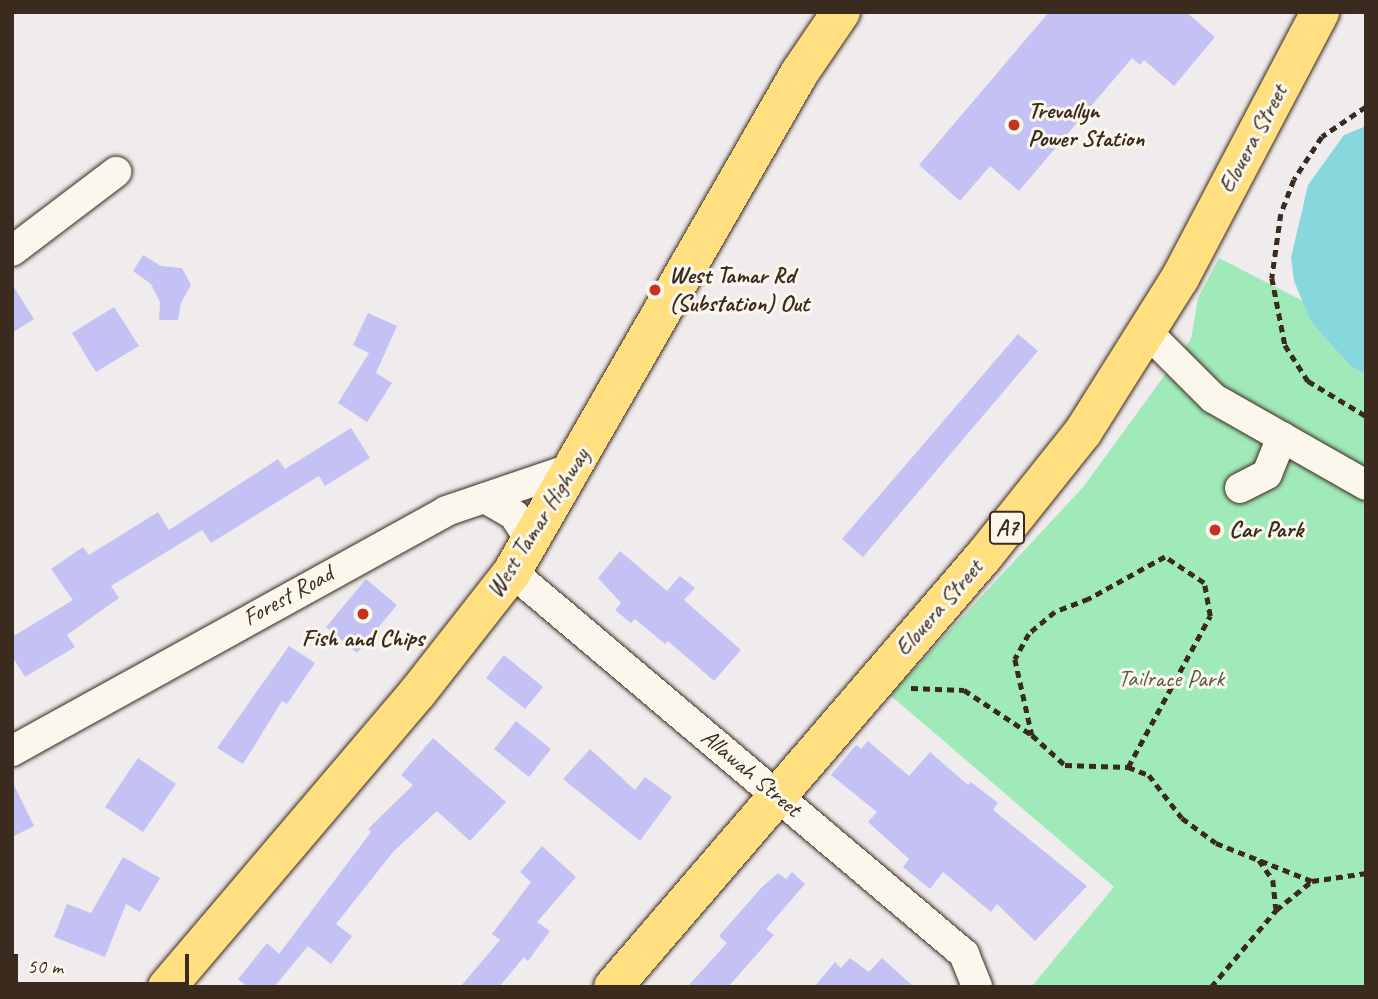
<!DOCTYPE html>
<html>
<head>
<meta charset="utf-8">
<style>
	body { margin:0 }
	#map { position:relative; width:1378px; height:999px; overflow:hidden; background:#f0ecee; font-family:Caveat,sans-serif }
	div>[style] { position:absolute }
	.green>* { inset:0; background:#a0eab9 }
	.water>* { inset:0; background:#86d8dc }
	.building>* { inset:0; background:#c4c2f4 }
	.path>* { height:4.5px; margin-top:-2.25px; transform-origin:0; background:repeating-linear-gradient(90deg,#3b2a1e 0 7px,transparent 0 12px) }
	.roads { filter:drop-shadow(0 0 2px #3b2a1e) drop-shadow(0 0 2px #3b2a1e) }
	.minor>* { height:30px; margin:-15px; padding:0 15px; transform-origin:15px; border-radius:15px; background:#fbf7ec }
	.highway>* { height:38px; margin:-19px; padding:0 19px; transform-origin:19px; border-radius:19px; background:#ffdf80 }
	.dots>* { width:19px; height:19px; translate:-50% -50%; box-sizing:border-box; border:4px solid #fbf7ec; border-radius:50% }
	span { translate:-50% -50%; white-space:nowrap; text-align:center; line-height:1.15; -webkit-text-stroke:6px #fbf7ec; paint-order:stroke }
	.shield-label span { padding:2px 5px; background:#fbf7ec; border:2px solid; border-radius:5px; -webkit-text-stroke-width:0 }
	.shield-label { font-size:23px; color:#3b2a1e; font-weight:700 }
	.poi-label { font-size:24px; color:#3b2a1e; font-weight:700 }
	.left { translate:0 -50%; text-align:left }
	.street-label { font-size:24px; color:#3b2a1e }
	.park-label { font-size:24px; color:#545a45 }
	.frame { position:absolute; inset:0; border:14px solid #3b2a1e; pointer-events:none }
	.scale { position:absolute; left:14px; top:954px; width:175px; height:32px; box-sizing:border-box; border:4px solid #3b2a1e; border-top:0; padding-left:9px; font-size:21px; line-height:24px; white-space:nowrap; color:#3b2a1e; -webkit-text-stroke:5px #fbf7ec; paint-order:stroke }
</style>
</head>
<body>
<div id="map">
	<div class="green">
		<i style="clip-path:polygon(1219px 258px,1303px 301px,1311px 322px,1351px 367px,1366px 374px,1366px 987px,1031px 987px,1114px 887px,890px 695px,1084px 486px,1191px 339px,1198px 298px)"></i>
	</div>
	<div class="water">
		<i style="clip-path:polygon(1366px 126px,1366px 374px,1351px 367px,1311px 322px,1294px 281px,1291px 258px,1308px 185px,1344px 135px)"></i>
	</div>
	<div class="building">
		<i style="clip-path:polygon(1049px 12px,1186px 12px,1215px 37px,1174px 86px,1144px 60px,1140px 65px,1132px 58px,1019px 191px,990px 166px,960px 201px,919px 165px)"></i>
		<i style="clip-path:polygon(143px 255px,161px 266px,182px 268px,191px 285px,181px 303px,178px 320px,159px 320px,160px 302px,151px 284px,133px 271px)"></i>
		<i style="clip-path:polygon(12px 284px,34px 319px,12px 333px)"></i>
		<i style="clip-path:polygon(114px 307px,139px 346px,96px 372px,72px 333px)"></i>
		<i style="clip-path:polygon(368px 313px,397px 326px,376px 373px,392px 383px,367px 422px,338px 403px,369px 353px,353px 345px)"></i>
		<i style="clip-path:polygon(1018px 334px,1038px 351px,863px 557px,842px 539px)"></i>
		<i style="clip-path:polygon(351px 428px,370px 458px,325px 486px,319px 476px,211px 543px,202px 530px,111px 586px,119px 598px,67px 635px,75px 647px,25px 677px,12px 656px,12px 637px,73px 600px,51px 569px,83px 547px,89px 555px,158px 512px,169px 530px,278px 459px,285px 469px)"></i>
		<i style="clip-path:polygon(620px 551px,667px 591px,680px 576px,695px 588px,684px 600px,741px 650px,714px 681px,668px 641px,665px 644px,635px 619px,631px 623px,615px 610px,621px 603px,598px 578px)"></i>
		<i style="clip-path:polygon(366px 579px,397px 605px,357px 653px,326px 627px)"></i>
		<i style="clip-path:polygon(289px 646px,315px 663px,287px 704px,282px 701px,243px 764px,217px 748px)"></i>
		<i style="clip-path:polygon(504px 655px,543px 687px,525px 709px,486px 678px)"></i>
		<i style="clip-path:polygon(516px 721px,551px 749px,529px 777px,494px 749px)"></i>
		<i style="clip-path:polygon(433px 738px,506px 802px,470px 841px,437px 811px,393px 852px,336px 924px,352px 936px,331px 964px,308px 946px,274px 987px,248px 987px,238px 979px,267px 943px,279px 954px,371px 832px,368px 829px,413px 785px,401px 775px)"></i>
		<i style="clip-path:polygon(868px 741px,909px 776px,930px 752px,968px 785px,971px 782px,998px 803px,993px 810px,1087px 886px,1035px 941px,997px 904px,991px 912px,943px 872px,930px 889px,903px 867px,909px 859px,868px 822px,877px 812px,831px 775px,856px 745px,861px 749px)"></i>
		<i style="clip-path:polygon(590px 749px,635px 790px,645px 777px,672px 797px,640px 841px,563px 779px)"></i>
		<i style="clip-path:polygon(138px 758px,176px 784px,143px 832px,105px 807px)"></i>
		<i style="clip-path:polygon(12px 781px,34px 826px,12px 837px)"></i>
		<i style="clip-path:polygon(542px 846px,576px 877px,537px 922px,550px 931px,528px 961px,524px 957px,499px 987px,460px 987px,500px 940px,492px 934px,531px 882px,520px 872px)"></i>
		<i style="clip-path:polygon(123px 857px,160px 878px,140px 912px,126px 904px,105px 957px,54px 937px,67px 904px,91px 913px)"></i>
		<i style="clip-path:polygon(792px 872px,805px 884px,766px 929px,774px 935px,728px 987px,687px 987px,727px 943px,719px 936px,761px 888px,778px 873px,786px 879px)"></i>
		<i style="clip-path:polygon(850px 958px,869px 972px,882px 958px,914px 987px,814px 987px,835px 962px,841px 968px)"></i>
	</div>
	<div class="path">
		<i style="left:1366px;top:107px;width:53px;rotate:145.7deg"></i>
		<i style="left:1322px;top:137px;width:51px;rotate:123.1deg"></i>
		<i style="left:1294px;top:180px;width:36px;rotate:111deg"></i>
		<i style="left:1281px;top:214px;width:65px;rotate:98deg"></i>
		<i style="left:1272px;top:278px;width:68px;rotate:79deg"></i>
		<i style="left:1285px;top:345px;width:43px;rotate:57.4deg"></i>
		<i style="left:1308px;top:381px;width:68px;rotate:31.1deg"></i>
		<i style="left:911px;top:688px;width:53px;rotate:2.2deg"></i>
		<i style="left:964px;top:690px;width:82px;rotate:33.5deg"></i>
		<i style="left:1128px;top:767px;width:172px;rotate:-61.5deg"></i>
		<i style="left:1210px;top:616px;width:34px;rotate:-100deg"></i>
		<i style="left:1204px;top:583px;width:47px;rotate:-146.3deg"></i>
		<i style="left:1165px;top:557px;width:87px;rotate:151.1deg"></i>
		<i style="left:1089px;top:599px;width:36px;rotate:159deg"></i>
		<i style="left:1055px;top:612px;width:34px;rotate:140deg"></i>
		<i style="left:1029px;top:634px;width:29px;rotate:119deg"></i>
		<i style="left:1015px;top:659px;width:78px;rotate:77.4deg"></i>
		<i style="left:1032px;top:735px;width:45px;rotate:42.3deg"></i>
		<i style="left:1065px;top:765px;width:63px;rotate:1.8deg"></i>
		<i style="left:1128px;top:767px;width:22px;rotate:21deg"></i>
		<i style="left:1149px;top:775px;width:54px;rotate:52.5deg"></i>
		<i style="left:1182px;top:818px;width:42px;rotate:36.3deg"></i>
		<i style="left:1216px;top:843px;width:103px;rotate:21.6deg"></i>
		<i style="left:1312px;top:881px;width:55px;rotate:-8.4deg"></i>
		<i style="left:1259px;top:860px;width:24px;rotate:55deg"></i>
		<i style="left:1273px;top:880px;width:29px;rotate:84deg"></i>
		<i style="left:1211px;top:987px;width:101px;rotate:-49.8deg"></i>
		<i style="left:1276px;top:910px;width:46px;rotate:-38.9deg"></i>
	</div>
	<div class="roads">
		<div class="minor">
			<i style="left:12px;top:251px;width:131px;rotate:-37.2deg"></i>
			<i style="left:1148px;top:333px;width:92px;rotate:45deg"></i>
			<i style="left:1213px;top:398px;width:176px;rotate:29.6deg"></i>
			<i style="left:1240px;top:488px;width:30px;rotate:-27deg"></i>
			<i style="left:1267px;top:474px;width:40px;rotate:-68deg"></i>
			<i style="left:485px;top:498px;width:34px;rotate:30deg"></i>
			<i style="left:514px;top:515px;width:30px;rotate:57deg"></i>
			<i style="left:512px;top:572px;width:592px;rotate:40.2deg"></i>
			<i style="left:964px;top:954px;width:35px;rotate:68deg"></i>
			<i style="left:12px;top:751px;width:496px;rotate:-28.9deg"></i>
			<i style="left:446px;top:511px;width:136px;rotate:-18.8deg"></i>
		</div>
		<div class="highway">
			<i style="left:167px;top:987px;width:387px;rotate:-49.6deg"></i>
			<i style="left:418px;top:692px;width:152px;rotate:-51.9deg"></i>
			<i style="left:512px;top:572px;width:577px;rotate:-60.06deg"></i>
			<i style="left:800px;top:72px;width:73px;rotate:-55.7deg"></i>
			<i style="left:613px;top:987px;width:569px;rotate:-49.28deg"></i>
			<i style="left:984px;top:556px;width:159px;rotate:-51.4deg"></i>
			<i style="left:1083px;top:432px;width:182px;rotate:-57.8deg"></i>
			<i style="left:1180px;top:278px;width:301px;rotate:-62.2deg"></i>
		</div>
	</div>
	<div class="dots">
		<i style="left:1014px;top:125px;background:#c8321e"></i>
		<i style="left:655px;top:290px;background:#c8321e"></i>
		<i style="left:1215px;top:530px;background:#c8321e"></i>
		<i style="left:363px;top:614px;background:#c8321e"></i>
	</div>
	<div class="shield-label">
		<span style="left:1007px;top:528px">A7</span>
	</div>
	<div class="poi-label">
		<span class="left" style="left:1028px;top:125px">Trevallyn<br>Power Station</span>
		<span class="left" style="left:669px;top:290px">West Tamar Rd<br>(Substation) Out</span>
		<span class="left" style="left:1229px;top:530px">Car Park</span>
		<span style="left:363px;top:639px">Fish and Chips</span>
	</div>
	<div class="street-label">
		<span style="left:1253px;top:139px;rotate:-62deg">Elouera Street</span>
		<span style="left:538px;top:523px;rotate:-58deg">West Tamar Highway</span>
		<span style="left:288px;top:596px;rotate:-29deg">Forest Road</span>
		<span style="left:939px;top:608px;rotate:-49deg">Elouera Street</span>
		<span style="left:751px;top:773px;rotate:40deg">Allawah Street</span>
	</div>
	<div class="park-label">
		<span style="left:1171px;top:679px">Tailrace Park</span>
	</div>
	<div class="frame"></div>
	<div class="scale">50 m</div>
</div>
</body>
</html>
